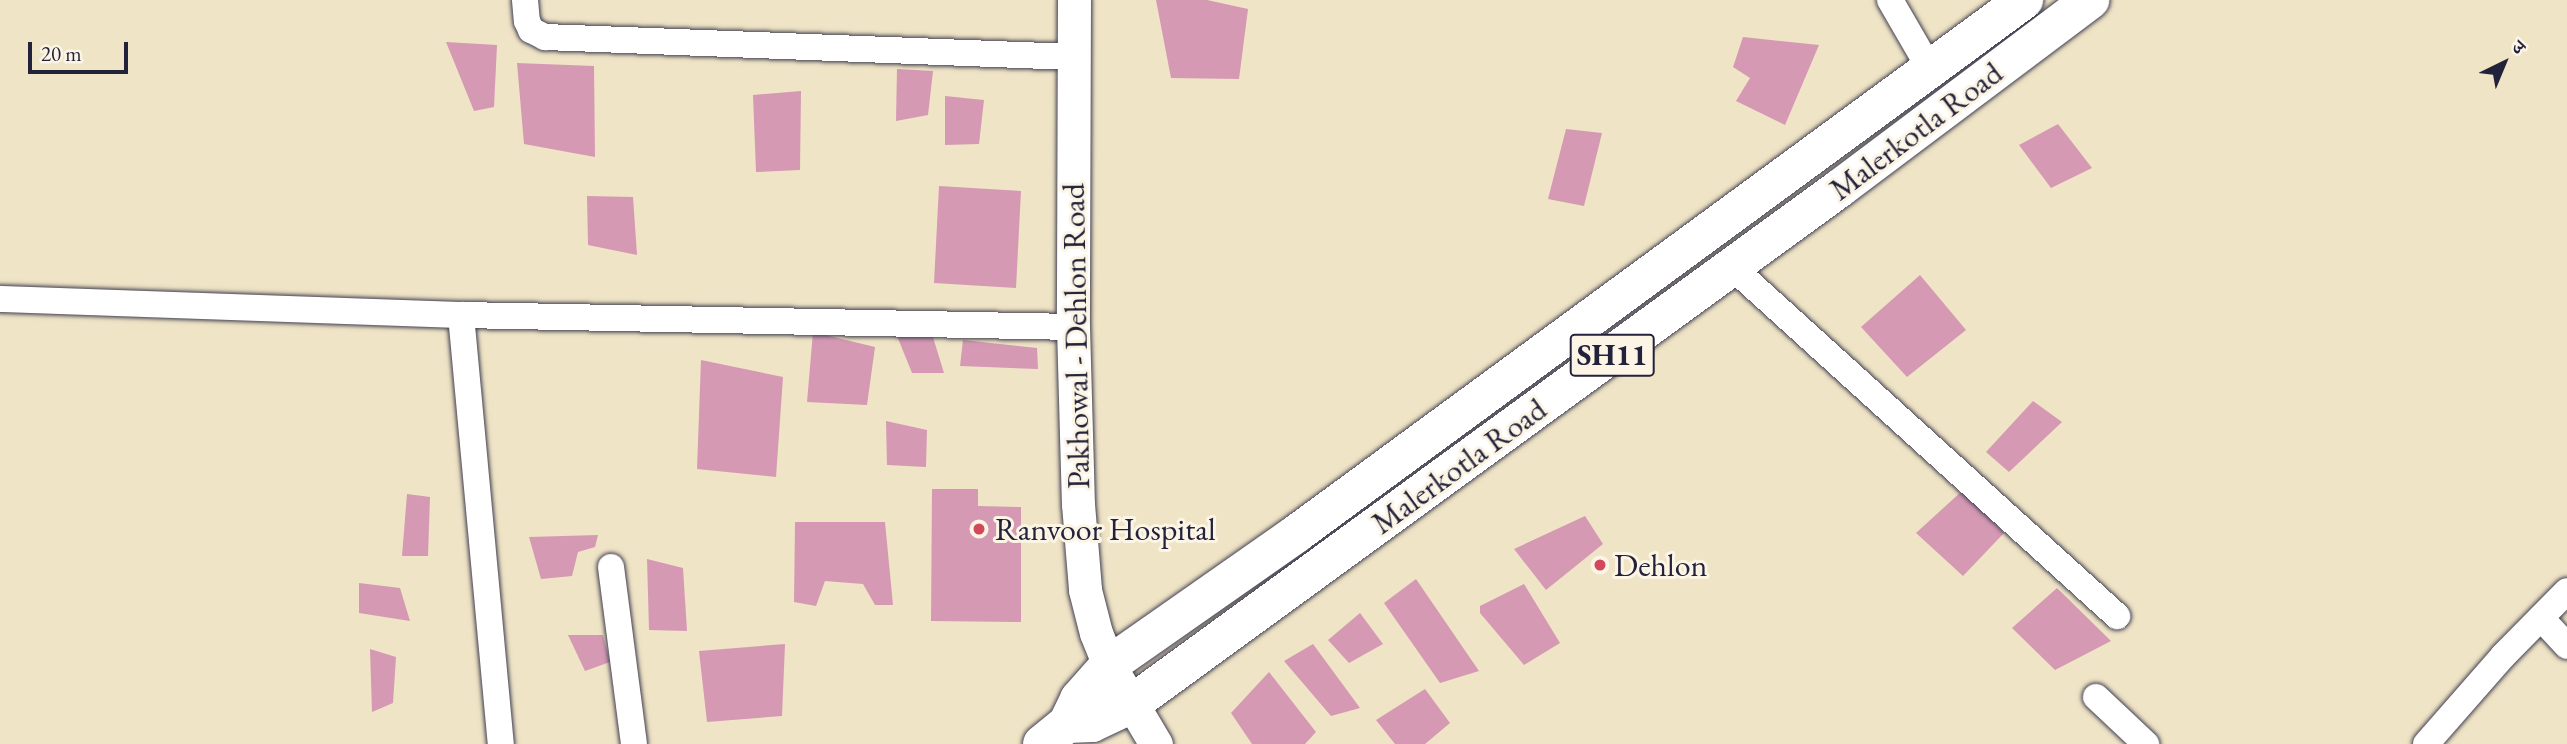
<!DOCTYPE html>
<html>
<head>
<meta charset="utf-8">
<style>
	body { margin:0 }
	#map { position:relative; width:2567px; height:744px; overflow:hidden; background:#efe4c6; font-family:"EB Garamond","Noto Serif Devanagari",serif }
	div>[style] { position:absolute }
	.building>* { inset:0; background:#d599b4 }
	.roads { filter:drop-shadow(0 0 2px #413f50) drop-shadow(0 0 2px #413f50) }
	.minor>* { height:26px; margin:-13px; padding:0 13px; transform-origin:13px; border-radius:13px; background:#fff }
	.tertiary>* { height:33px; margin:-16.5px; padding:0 16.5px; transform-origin:16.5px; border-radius:16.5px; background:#fff }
	.primary>* { height:38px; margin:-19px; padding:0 19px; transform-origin:19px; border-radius:19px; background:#fff }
	.dots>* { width:19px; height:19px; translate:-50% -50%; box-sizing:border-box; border:4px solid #fcf5e5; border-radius:50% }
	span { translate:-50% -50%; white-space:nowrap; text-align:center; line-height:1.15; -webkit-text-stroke:6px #fcf5e5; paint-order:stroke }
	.shield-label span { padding:2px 5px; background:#fcf5e5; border:2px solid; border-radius:5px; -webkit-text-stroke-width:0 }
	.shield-label { font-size:30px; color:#22223b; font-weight:700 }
	.street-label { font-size:32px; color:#22223b }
	.poi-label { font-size:32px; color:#22223b }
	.left { translate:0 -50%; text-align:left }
	.north { position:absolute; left:2469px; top:28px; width:70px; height:70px; -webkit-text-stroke:5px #fcf5e5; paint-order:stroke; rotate:43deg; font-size:19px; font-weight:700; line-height:28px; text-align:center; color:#22223b }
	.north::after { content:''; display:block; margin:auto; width:24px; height:32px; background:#22223b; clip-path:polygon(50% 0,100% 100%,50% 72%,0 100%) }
	.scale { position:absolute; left:28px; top:42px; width:100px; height:32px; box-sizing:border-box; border:4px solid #22223b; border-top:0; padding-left:9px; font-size:21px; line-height:24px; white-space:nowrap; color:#22223b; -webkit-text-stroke:5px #fcf5e5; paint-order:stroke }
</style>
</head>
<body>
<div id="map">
	<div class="building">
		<i style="clip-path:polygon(1156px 0,1207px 0,1248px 9px,1239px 79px,1171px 78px)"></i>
		<i style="clip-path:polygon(1743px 37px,1819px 45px,1785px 125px,1736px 101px,1750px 78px,1733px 67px)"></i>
		<i style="clip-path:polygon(446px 42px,497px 45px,494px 107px,474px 111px)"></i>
		<i style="clip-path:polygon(517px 63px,594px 66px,595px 157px,524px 144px)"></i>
		<i style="clip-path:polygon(897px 69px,933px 71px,928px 115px,896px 121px)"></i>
		<i style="clip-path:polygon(801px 91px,800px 170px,756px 172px,753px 95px)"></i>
		<i style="clip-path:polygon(945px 96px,984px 100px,979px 144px,945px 145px)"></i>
		<i style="clip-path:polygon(2058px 124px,2092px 168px,2051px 188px,2019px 145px)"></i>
		<i style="clip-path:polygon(1566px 129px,1602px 133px,1584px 206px,1548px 199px)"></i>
		<i style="clip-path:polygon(939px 186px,1021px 191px,1016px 288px,934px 283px)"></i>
		<i style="clip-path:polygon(587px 196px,633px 197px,637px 255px,588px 245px)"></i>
		<i style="clip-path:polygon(1920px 275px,1966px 330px,1907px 377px,1861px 327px)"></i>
		<i style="clip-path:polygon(813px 332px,875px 347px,867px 405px,807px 402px)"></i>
		<i style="clip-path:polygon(932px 334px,944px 373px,912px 373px,897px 336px)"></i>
		<i style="clip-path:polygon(963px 340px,1037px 348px,1038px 369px,960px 366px)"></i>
		<i style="clip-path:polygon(701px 360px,783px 377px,776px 477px,697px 469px)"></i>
		<i style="clip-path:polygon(2033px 401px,2062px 422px,2009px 472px,1986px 452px)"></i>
		<i style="clip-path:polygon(886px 421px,927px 430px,926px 467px,887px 465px)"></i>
		<i style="clip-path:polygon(932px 489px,978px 489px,978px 506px,1021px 507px,1021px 622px,931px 621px)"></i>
		<i style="clip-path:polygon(1962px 491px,2004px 533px,1963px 576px,1916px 533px)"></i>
		<i style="clip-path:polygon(407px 494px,430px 497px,428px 556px,402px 556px)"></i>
		<i style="clip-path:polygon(1585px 516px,1603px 544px,1546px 590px,1514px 549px)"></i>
		<i style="clip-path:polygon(795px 522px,885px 522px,893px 605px,875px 605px,863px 584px,825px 581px,816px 606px,794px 602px)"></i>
		<i style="clip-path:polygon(598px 535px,595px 547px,578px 552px,572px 576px,541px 579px,529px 537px)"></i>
		<i style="clip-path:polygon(647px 559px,683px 568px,687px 631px,649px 630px)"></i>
		<i style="clip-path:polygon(1416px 579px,1479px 671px,1440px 683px,1384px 603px)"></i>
		<i style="clip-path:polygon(359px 583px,400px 588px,410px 621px,359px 613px)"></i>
		<i style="clip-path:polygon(1524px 584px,1560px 643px,1524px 665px,1480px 613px,1480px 606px)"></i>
		<i style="clip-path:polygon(2057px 588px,2111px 641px,2055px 670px,2012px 628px)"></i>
		<i style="clip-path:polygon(1360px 613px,1383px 644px,1349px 663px,1328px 640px)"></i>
		<i style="clip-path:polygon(568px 635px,603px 635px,610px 662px,585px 671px)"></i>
		<i style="clip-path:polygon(785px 644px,782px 716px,707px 722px,699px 651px)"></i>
		<i style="clip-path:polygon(1313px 644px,1360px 708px,1331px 716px,1284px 661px)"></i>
		<i style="clip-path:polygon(370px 649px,396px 657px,393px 703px,372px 712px)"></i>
		<i style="clip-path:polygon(1269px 672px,1316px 732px,1305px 744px,1252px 744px,1231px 713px)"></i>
		<i style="clip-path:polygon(1425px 689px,1450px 723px,1425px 744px,1395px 744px,1376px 720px)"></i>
	</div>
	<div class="roads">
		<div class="minor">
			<i style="left:525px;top:0;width:21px;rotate:85deg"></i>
			<i style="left:527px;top:21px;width:10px;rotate:66deg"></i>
			<i style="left:531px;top:30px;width:16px;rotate:27deg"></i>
			<i style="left:545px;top:37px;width:528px;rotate:2.17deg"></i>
			<i style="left:1890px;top:0;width:80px;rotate:59.9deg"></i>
			<i style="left:1732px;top:267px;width:520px;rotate:42.19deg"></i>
			<i style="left:0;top:299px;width:461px;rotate:2deg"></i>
			<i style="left:461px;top:315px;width:612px;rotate:1.12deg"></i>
			<i style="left:461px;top:315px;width:431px;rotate:84.7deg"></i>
			<i style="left:611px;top:567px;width:178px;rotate:82.6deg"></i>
			<i style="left:2541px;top:618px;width:38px;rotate:47deg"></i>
			<i style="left:2096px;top:697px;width:69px;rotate:43.2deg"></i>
			<i style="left:2426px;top:744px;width:117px;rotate:-48.8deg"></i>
			<i style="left:2503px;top:656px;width:91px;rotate:-45.4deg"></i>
		</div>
		<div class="tertiary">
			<i style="left:1074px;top:0;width:327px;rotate:90.2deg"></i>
			<i style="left:1073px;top:327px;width:177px;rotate:88.4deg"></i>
			<i style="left:1078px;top:504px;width:86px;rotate:85.3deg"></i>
			<i style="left:1085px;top:590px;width:44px;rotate:75.7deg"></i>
			<i style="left:1096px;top:633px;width:35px;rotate:68deg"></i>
			<i style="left:1109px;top:665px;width:92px;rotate:59.3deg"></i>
		</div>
		<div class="primary">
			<i style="left:1067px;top:724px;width:25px;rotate:-2deg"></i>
			<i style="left:1092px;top:723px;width:42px;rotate:-25.3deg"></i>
			<i style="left:1130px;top:705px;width:878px;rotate:-36.06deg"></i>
			<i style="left:1840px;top:188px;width:313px;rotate:-36.9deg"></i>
			<i style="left:1042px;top:744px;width:32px;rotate:-39deg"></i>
			<i style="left:1067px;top:724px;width:28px;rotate:-64deg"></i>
			<i style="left:1079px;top:699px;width:45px;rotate:-48.6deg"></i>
			<i style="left:1109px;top:665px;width:228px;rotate:-35deg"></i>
			<i style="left:1296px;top:534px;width:903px;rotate:-36.26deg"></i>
		</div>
	</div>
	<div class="dots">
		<i style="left:979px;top:529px;background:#d1495b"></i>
		<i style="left:1600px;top:565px;background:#d1495b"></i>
	</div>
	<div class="shield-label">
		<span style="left:1612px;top:355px">SH11</span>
	</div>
	<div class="street-label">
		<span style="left:1916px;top:131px;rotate:-37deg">Malerkotla Road</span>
		<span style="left:1076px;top:336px;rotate:-91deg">Pakhowal - Dehlon Road</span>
		<span style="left:1459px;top:466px;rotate:-36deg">Malerkotla Road</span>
	</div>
	<div class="poi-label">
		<span class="left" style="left:995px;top:529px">Ranvoor Hospital</span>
		<span class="left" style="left:1614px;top:565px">Dehlon</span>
	</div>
	<div class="north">उ</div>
	<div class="scale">20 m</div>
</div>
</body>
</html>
